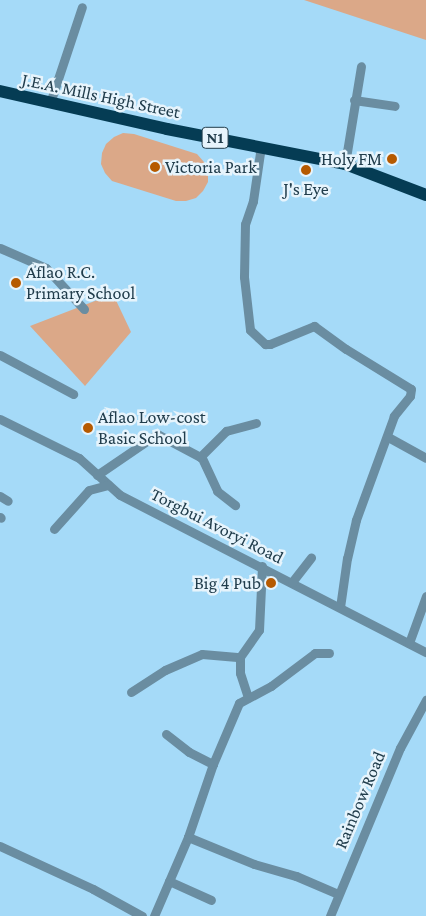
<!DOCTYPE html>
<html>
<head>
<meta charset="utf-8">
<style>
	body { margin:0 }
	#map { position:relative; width:426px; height:916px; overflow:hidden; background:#a5daf8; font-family:"Crimson Pro",serif }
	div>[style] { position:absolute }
	.green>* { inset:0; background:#dba888 }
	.minor>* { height:9px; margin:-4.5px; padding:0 4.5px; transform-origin:4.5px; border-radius:4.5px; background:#6a8da1 }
	.highway>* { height:12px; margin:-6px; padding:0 6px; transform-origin:6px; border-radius:6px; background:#053c54 }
	.dots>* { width:14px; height:14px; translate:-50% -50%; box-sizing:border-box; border:2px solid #e7f4fc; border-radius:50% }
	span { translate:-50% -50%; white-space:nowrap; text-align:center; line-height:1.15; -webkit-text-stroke:5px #e7f4fc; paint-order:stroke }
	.shield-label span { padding:1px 4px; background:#e7f4fc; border:1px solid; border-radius:4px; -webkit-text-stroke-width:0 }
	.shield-label { font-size:16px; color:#213d4c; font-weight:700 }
	.street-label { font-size:18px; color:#213d4c }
	.poi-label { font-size:18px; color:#213d4c }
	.right { translate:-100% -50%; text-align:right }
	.left { translate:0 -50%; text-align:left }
</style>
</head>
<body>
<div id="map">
	<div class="green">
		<i style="clip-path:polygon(304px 0,426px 0,426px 40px)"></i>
		<i style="clip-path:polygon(123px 133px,134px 134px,197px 154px,204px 162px,208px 171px,208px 182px,203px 191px,196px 198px,186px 201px,176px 201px,112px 181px,105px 173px,101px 164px,102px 153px,106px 144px,114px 137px)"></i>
		<i style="clip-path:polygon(113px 294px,131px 332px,85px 386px,30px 326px)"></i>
	</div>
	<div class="minor">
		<i style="left:354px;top:100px;width:41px;rotate:8.3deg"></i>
		<i style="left:50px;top:103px;width:101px;rotate:-71.6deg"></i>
		<i style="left:261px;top:146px;width:56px;rotate:98.3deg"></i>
		<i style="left:253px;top:201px;width:24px;rotate:109deg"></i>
		<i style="left:245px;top:224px;width:53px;rotate:91.1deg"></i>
		<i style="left:244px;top:277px;width:53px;rotate:83.5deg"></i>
		<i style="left:250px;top:330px;width:21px;rotate:43deg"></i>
		<i style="left:265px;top:344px;width:5px"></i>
		<i style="left:270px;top:344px;width:48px;rotate:-22.2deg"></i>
		<i style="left:314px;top:326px;width:39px;rotate:36deg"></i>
		<i style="left:346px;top:349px;width:76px;rotate:31.6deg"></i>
		<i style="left:411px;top:389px;width:7px;rotate:98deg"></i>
		<i style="left:410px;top:396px;width:26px;rotate:129deg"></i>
		<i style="left:394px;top:416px;width:111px;rotate:110.1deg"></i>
		<i style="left:356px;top:520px;width:39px;rotate:103deg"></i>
		<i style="left:347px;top:558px;width:49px;rotate:98.1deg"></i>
		<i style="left:345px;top:164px;width:99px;rotate:-80.7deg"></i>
		<i style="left:0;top:248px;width:50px;rotate:23.5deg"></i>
		<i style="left:46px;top:268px;width:56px;rotate:47.2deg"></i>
		<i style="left:0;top:355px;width:83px;rotate:28.1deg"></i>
		<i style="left:0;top:419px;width:88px;rotate:26.3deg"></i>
		<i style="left:79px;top:458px;width:55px;rotate:42.1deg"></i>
		<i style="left:120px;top:495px;width:344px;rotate:27.2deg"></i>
		<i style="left:388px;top:437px;width:43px;rotate:28.9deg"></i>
		<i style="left:201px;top:456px;width:38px;rotate:65deg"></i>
		<i style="left:217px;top:491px;width:23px;rotate:38deg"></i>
		<i style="left:97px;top:475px;width:73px;rotate:-34.3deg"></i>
		<i style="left:157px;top:434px;width:49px;rotate:28.1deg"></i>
		<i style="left:200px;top:457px;width:37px;rotate:-45deg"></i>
		<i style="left:226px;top:431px;width:31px;rotate:-15deg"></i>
		<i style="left:0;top:496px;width:9px;rotate:32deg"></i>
		<i style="left:0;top:517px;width:1px;rotate:45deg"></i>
		<i style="left:54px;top:529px;width:52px;rotate:-48.1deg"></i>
		<i style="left:89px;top:490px;width:20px;rotate:-15deg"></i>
		<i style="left:292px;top:582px;width:31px;rotate:-52deg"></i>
		<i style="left:409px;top:643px;width:50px;rotate:-70.1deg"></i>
		<i style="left:240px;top:657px;width:16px;rotate:90deg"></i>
		<i style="left:240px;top:673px;width:26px;rotate:72deg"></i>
		<i style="left:131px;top:692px;width:40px;rotate:-32.9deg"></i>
		<i style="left:165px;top:670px;width:40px;rotate:-23.4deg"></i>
		<i style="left:202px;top:654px;width:38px;rotate:5deg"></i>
		<i style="left:240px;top:657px;width:33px;rotate:-55deg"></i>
		<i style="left:259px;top:630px;width:64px;rotate:-87.3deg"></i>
		<i style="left:166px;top:734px;width:29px;rotate:38deg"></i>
		<i style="left:189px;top:752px;width:27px;rotate:27deg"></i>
		<i style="left:188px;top:837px;width:71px;rotate:22.2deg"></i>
		<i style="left:254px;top:864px;width:44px;rotate:15.9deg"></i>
		<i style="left:296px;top:876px;width:46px;rotate:23.2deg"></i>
		<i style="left:0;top:846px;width:102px;rotate:24.8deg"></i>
		<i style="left:93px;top:889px;width:56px;rotate:28.9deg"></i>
		<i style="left:169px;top:881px;width:46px;rotate:24.3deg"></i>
		<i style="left:154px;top:916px;width:86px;rotate:-66.7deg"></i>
		<i style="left:188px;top:837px;width:77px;rotate:-71.1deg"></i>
		<i style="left:213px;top:764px;width:66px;rotate:-66.9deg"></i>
		<i style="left:239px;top:703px;width:36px;rotate:-28deg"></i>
		<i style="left:271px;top:686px;width:55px;rotate:-36.9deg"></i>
		<i style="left:315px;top:653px;width:14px"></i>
		<i style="left:330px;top:916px;width:182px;rotate:-67.4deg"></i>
		<i style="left:400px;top:748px;width:55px;rotate:-61.6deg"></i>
	</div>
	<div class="highway">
		<i style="left:0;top:91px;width:171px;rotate:12.8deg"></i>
		<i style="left:167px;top:129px;width:181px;rotate:11.1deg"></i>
		<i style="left:345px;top:164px;width:87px;rotate:20.9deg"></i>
	</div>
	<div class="dots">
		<i style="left:392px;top:159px;background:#b65a00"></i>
		<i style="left:155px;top:167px;background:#b65a00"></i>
		<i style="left:306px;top:170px;background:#b65a00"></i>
		<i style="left:16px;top:283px;background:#b65a00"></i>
		<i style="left:88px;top:428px;background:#b65a00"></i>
		<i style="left:271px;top:583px;background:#b65a00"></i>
	</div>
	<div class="shield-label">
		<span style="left:215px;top:138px">N1</span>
	</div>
	<div class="street-label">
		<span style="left:101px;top:96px;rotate:12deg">J.E.A. Mills High Street</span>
		<span style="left:217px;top:526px;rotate:27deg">Torgbui Avoryi Road</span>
		<span style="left:360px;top:800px;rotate:-67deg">Rainbow Road</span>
	</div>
	<div class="poi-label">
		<span class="right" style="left:382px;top:159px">Holy FM</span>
		<span class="left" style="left:165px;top:167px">Victoria Park</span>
		<span style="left:306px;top:189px">J's Eye</span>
		<span class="left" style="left:26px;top:283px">Aflao R.C.<br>Primary School</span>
		<span class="left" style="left:98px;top:428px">Aflao Low-cost<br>Basic School</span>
		<span class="right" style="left:261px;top:583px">Big 4 Pub</span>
	</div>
</div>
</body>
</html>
